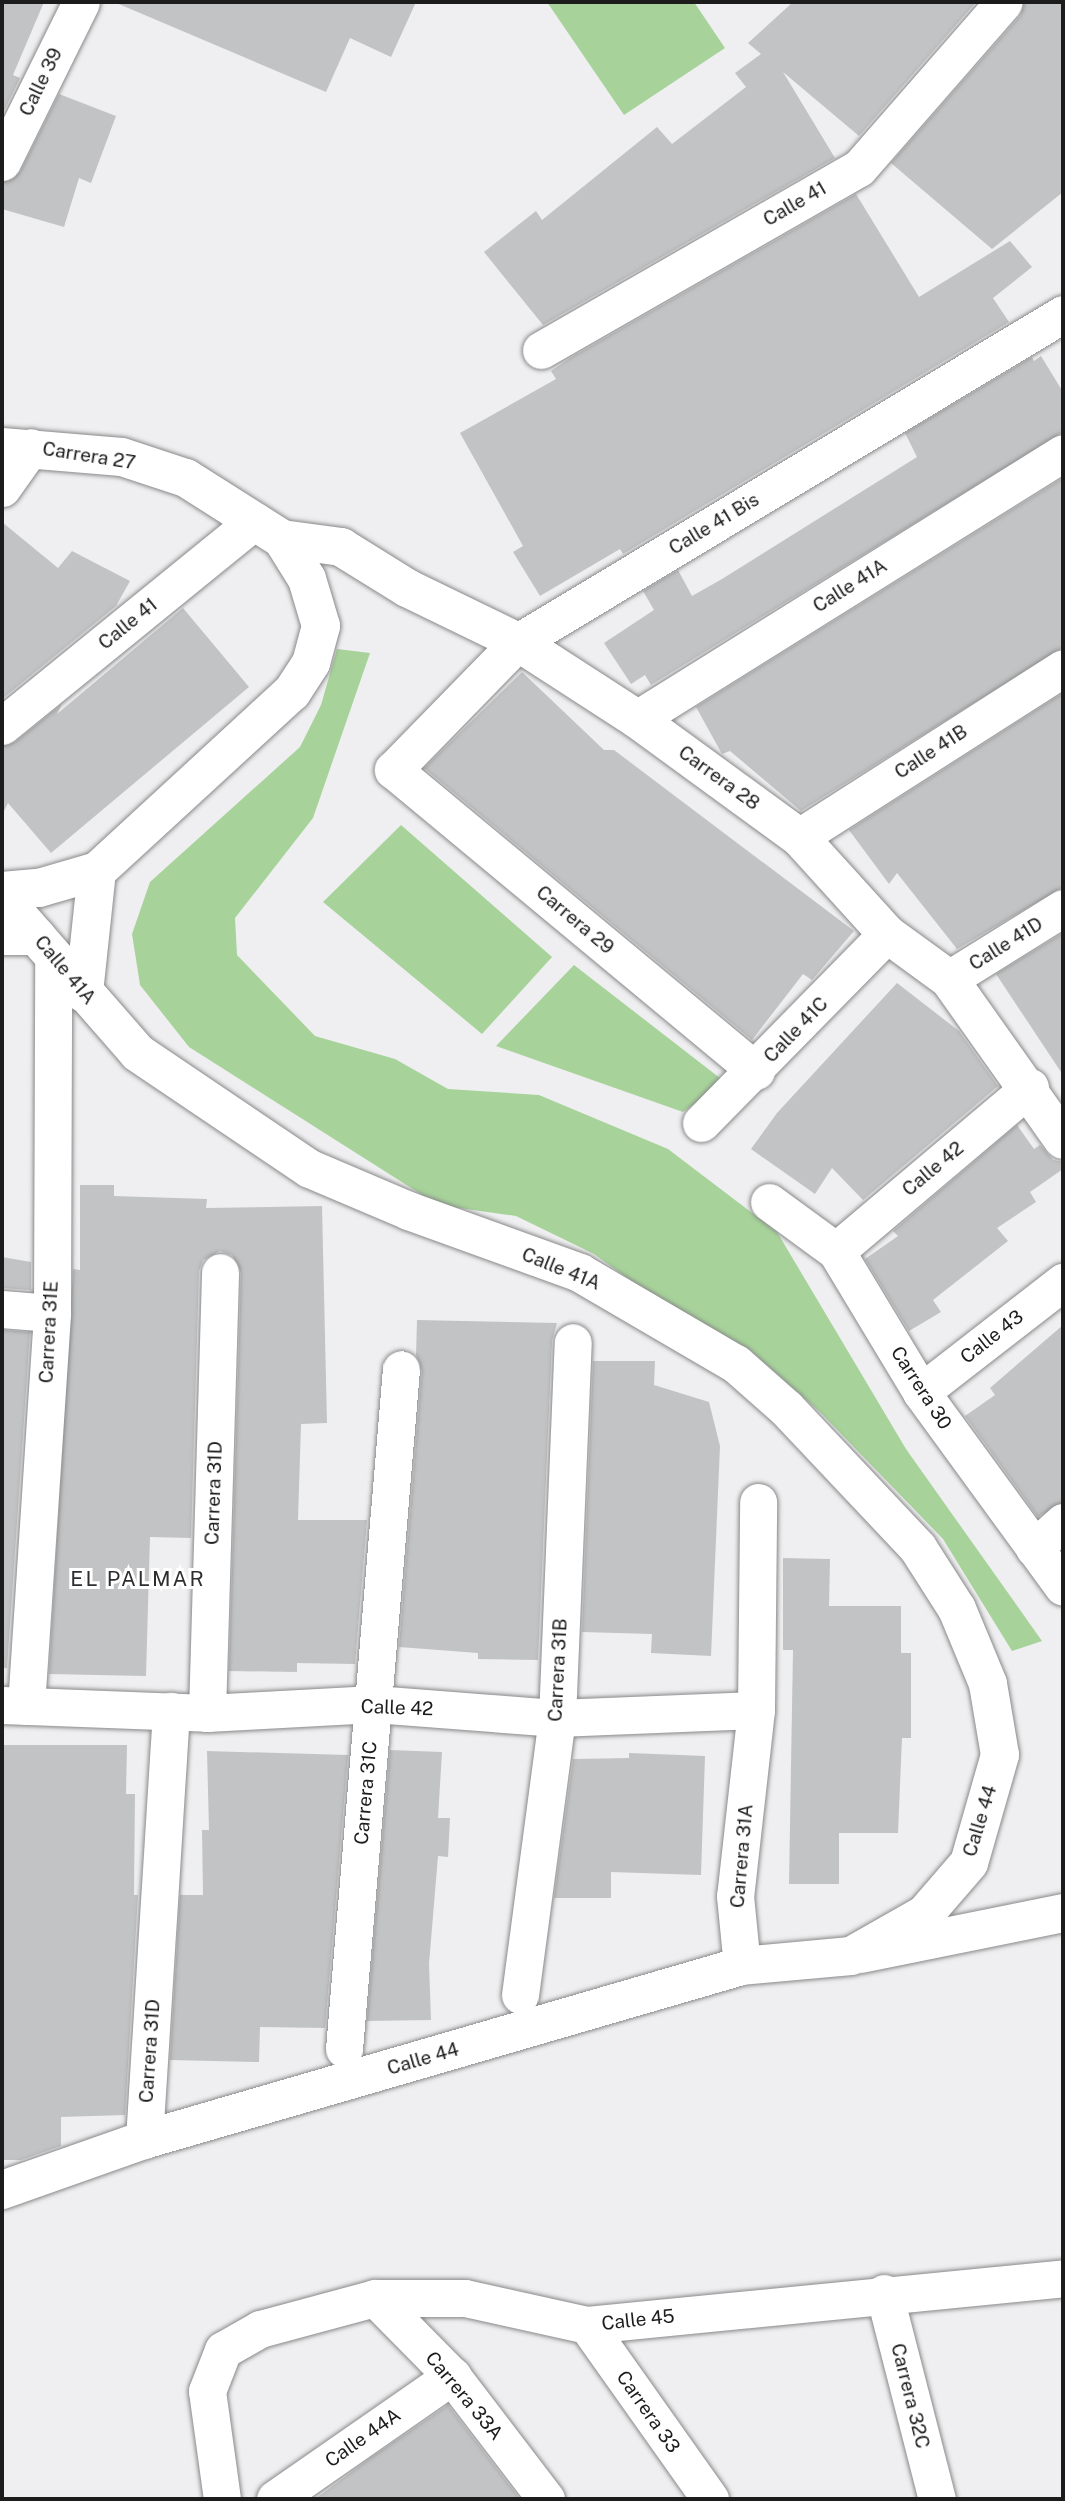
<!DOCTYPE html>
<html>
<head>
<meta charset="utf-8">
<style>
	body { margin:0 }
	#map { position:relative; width:1065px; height:2501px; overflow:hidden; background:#efeff1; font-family:"Public Sans",sans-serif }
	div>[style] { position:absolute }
	.green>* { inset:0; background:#a7d39a }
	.building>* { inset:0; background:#c2c3c4 }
	.roads { filter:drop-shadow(0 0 2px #89898a) drop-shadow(0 0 2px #89898a) }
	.minor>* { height:37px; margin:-18.5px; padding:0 18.5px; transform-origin:18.5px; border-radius:18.5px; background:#fff }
	.tertiary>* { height:38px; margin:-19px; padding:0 19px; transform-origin:19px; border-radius:19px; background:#fff }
	.secondary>* { height:38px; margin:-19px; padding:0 19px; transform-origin:19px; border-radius:19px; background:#fff }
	span { translate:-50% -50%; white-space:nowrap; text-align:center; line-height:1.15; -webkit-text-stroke:6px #fff; paint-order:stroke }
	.street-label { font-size:19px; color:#1c1c1d }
	.neighbourhood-label { font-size:21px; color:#2e2e2f; letter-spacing:2px }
	.frame { position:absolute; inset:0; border:4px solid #1c1c1d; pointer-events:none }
</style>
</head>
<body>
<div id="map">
	<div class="green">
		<i style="clip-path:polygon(547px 2px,694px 2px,725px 48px,624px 115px)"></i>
		<i style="clip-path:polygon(337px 649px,370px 653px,313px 818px,235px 918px,237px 955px,315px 1036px,395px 1059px,448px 1089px,539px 1095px,668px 1149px,777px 1232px,906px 1449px,1042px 1641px,1012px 1651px,943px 1539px,821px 1413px,750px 1350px,673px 1311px,594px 1254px,516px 1216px,438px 1205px,189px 1047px,140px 985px,132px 934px,150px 882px,300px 747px,321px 705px)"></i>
		<i style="clip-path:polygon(401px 825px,552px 957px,482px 1034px,323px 902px)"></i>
		<i style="clip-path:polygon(574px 965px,725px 1082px,683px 1112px,496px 1046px)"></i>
	</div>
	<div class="building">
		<i style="clip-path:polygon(2px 2px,44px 2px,13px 75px,20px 78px,2px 115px)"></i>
		<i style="clip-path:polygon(114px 2px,416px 2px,391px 57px,350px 38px,326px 92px)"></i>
		<i style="clip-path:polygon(793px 2px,976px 2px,859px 136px,783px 72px,835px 158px,543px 325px,484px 252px,536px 211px,542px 220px,657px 127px,672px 144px,746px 87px,735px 73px,761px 54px,748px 43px)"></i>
		<i style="clip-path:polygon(1024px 2px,1063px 2px,1063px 192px,992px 249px,891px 163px,1020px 16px)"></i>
		<i style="clip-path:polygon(59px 94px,116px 116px,91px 183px,79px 178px,64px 227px,2px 209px,2px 183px,20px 172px)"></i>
		<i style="clip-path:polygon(856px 194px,919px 297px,1010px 241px,1032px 267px,993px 298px,1009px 322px,623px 554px,620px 549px,540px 596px,513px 552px,523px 546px,460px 433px,556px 379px,551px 371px,570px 358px)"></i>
		<i style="clip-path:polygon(1041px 356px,1063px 392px,1063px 432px,651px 685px,645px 675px,631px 684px,604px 643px,654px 610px,643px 591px,678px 570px,692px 596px,722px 579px,917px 457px,905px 433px,1032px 357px,1034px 361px)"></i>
		<i style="clip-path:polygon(1063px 478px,1063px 647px,801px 811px,730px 751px,722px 754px,696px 707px)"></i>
		<i style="clip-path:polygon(2px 522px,58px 568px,72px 551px,130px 581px,116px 606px,2px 699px)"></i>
		<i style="clip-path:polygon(183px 608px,249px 687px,51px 853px,8px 803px,2px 815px,2px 746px,15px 742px,62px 704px,57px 714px)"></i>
		<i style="clip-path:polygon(522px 672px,604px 750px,614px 750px,854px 931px,812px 980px,803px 974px,752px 1040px,424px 768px)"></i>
		<i style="clip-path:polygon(1063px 693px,1063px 887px,957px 949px,897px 873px,889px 884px,849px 830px)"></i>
		<i style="clip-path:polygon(1063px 933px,1063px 1075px,996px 974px)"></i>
		<i style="clip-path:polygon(897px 983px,959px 1031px,998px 1086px,863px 1200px,832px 1168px,815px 1194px,751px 1149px,777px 1113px)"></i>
		<i style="clip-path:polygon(1017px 1125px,1034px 1149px,1040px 1145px,1053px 1160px,1063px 1162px,1063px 1169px,1030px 1192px,1036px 1202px,997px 1228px,1008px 1241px,933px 1300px,941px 1312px,909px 1331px,865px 1259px,898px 1236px,893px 1231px)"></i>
		<i style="clip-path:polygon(80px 1185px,114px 1185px,114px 1196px,207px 1199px,206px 1208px,322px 1206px,327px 1423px,301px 1424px,298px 1520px,367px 1520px,355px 1664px,297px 1663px,297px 1672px,229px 1671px,241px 1273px,232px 1255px,220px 1251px,203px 1260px,199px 1271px,191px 1538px,150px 1537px,146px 1676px,49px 1674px,73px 1269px,80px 1270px)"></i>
		<i style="clip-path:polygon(2px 1257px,31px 1262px,31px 1290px,2px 1288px)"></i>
		<i style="clip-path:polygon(417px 1320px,557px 1323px,552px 1341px,538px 1660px,478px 1659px,478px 1653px,399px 1647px,422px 1371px,416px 1355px)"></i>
		<i style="clip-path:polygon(1063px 1325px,1063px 1502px,1038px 1517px,965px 1416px,995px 1395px,990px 1388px)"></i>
		<i style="clip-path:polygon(2px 1330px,30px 1332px,7px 1668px,2px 1668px)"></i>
		<i style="clip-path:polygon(593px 1361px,655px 1361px,654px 1385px,709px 1402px,720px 1446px,711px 1656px,651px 1653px,652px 1634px,582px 1632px)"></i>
		<i style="clip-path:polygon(783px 1558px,830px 1559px,829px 1606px,901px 1606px,901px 1653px,911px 1653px,911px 1738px,902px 1738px,898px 1833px,839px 1833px,839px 1884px,789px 1884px,793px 1650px,783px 1650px)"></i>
		<i style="clip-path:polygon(2px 1745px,127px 1745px,126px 1794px,135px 1794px,134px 1895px,138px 1895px,125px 2115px,61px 2117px,61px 2146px,21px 2160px,2px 2160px)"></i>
		<i style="clip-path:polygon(390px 1750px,442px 1752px,438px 1818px,450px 1818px,448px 1857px,438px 1856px,429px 1964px,431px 2020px,367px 2021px)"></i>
		<i style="clip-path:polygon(207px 1751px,348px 1755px,325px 2028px,260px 2027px,259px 2062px,170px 2060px,180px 1895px,203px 1895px,202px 1830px,209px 1830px)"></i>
		<i style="clip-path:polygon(629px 1753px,705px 1756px,701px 1875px,611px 1872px,611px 1898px,554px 1898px,573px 1759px,629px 1758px)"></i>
		<i style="clip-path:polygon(448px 2405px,520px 2499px,315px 2499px,369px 2459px)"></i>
	</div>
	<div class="roads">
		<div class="minor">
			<i style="left:2px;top:162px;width:178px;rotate:-63.7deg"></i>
			<i style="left:541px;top:350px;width:366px;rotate:-29.8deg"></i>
			<i style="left:859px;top:168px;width:220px;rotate:-48.9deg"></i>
			<i style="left:2px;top:488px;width:50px;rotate:-54.7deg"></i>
			<i style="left:637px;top:719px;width:502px;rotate:-31.98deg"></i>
			<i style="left:2px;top:726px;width:325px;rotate:-39.1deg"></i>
			<i style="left:799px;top:837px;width:313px;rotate:-32.6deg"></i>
			<i style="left:2px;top:936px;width:35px"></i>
			<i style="left:949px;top:979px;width:134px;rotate:-31.9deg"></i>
			<i style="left:756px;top:1071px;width:472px;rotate:-140.3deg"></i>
			<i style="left:393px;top:770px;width:179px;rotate:-45.7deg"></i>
			<i style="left:518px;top:642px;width:636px;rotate:-31.04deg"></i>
			<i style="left:701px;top:1123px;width:265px;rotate:-45.5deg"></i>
			<i style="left:769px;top:1202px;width:83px;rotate:36.2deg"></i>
			<i style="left:836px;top:1251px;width:165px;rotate:58.9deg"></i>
			<i style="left:921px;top:1392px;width:241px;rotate:53.9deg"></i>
			<i style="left:836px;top:1251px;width:254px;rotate:-40.2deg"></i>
			<i style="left:2px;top:1309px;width:50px;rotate:4.6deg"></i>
			<i style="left:921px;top:1392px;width:180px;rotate:-37.8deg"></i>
			<i style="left:1034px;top:1548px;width:39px;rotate:-42deg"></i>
			<i style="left:2px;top:1705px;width:205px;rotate:2.2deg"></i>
			<i style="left:207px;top:1713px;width:167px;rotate:-3.1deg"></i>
			<i style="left:374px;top:1704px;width:184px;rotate:4.4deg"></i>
			<i style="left:557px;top:1718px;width:199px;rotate:-2.3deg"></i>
			<i style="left:756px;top:1710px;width:187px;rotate:96.4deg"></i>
			<i style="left:735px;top:1896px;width:70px;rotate:84.3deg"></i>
			<i style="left:26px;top:1706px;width:394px;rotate:-86.2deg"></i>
			<i style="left:52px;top:1313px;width:356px;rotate:-89.8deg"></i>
			<i style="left:756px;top:1710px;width:208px;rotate:-89.4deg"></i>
			<i style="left:207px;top:1713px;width:441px;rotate:-88.3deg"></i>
			<i style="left:520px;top:1995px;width:279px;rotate:-82.4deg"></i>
			<i style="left:557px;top:1718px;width:376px;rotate:-87.6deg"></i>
			<i style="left:344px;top:2049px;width:682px;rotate:-85.21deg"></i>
			<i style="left:144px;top:2140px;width:430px;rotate:-86.4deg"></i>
			<i style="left:884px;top:2293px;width:213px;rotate:75.6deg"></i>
			<i style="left:375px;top:2298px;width:110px;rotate:45.4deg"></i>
			<i style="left:452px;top:2376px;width:155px;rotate:52.6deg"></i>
			<i style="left:587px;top:2325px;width:213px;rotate:54.7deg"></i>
			<i style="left:222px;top:2499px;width:109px;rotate:-97.9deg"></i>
			<i style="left:207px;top:2391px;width:44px;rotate:-68.7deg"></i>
			<i style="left:223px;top:2350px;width:43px;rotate:-29.6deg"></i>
			<i style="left:260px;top:2329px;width:119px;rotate:-15.1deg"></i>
			<i style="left:375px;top:2298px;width:90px"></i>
			<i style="left:465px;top:2298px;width:125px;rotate:12.5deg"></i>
			<i style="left:587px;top:2325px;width:478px;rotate:-5.6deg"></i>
			<i style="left:275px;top:2499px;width:216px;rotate:-34.8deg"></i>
		</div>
		<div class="tertiary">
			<i style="left:282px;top:539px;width:60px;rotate:7.7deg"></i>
			<i style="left:341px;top:547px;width:78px;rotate:31.8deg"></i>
			<i style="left:407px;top:588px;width:123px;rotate:25.9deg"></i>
			<i style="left:518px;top:642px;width:142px;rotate:32.9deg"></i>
			<i style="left:637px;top:719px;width:200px;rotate:36.1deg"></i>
			<i style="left:799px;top:837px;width:131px;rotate:47.8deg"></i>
			<i style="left:887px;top:934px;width:77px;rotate:36deg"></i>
			<i style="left:949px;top:979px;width:197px;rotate:54.7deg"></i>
			<i style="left:860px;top:1954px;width:207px;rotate:-11.4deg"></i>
		</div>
		<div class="secondary">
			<i style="left:2px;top:447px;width:120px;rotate:4.8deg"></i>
			<i style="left:122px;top:457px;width:67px;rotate:18.2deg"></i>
			<i style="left:186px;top:478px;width:114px;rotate:32.4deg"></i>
			<i style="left:282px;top:539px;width:47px;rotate:58deg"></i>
			<i style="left:307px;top:579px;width:49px;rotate:73.4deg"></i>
			<i style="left:321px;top:626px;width:38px;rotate:105deg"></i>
			<i style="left:311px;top:663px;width:35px;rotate:123deg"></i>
			<i style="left:292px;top:692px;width:265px;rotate:137.4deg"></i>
			<i style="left:97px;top:871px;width:123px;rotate:96.1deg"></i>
			<i style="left:2px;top:891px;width:37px;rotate:-5deg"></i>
			<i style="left:39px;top:888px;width:60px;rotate:-16.3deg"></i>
			<i style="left:2px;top:897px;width:207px;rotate:48.9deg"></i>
			<i style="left:138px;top:1053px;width:207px;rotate:34deg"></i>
			<i style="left:310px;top:1169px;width:108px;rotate:23deg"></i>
			<i style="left:409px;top:1211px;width:182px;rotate:19.9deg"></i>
			<i style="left:580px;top:1273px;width:181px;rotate:30.3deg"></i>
			<i style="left:736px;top:1364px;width:68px;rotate:41.4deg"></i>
			<i style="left:787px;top:1409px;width:191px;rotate:46.7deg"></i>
			<i style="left:918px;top:1548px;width:72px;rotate:57.4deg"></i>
			<i style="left:957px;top:1609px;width:81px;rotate:67.5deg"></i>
			<i style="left:988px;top:1684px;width:72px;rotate:80.4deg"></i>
			<i style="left:1000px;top:1755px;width:112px;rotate:106deg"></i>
			<i style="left:969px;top:1863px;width:67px;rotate:130.8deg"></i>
			<i style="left:925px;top:1914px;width:85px;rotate:150.4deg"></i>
			<i style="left:851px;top:1956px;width:109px;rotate:174.8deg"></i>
			<i style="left:742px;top:1966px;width:623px;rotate:163.78deg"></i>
			<i style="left:144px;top:2140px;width:151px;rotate:160.6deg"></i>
		</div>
	</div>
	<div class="street-label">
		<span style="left:41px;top:82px;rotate:-64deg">Calle 39</span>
		<span style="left:795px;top:204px;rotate:-30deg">Calle 41</span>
		<span style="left:89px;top:456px;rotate:9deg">Carrera 27</span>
		<span style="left:714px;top:524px;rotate:-31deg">Calle 41 Bis</span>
		<span style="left:850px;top:586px;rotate:-32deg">Calle 41A</span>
		<span style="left:128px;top:624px;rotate:-39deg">Calle 41</span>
		<span style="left:931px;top:752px;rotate:-33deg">Calle 41B</span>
		<span style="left:719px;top:778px;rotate:36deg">Carrera 28</span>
		<span style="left:575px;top:920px;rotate:40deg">Carrera 29</span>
		<span style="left:1006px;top:944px;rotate:-32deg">Calle 41D</span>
		<span style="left:65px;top:970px;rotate:50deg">Calle 41A</span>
		<span style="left:796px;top:1030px;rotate:-46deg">Calle 41C</span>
		<span style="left:933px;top:1169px;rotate:-40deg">Calle 42</span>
		<span style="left:561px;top:1269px;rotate:22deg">Calle 41A</span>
		<span style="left:49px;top:1332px;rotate:-87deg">Carrera 31E</span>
		<span style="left:992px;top:1337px;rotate:-38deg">Calle 43</span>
		<span style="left:921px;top:1388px;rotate:57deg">Carrera 30</span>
		<span style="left:214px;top:1493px;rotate:-88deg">Carrera 31D</span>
		<span style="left:558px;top:1670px;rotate:-87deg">Carrera 31B</span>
		<span style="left:397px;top:1708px;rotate:2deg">Calle 42</span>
		<span style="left:366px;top:1793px;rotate:-85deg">Carrera 31C</span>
		<span style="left:980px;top:1821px;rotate:-73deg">Calle 44</span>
		<span style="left:742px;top:1856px;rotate:-85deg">Carrera 31A</span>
		<span style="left:150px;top:2051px;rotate:-86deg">Carrera 31D</span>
		<span style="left:423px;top:2059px;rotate:-16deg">Calle 44</span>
		<span style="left:638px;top:2320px;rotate:-6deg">Calle 45</span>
		<span style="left:464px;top:2396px;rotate:50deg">Carrera 33A</span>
		<span style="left:910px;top:2396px;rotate:76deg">Carrera 32C</span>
		<span style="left:648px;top:2412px;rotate:55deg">Carrera 33</span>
		<span style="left:363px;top:2438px;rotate:-35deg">Calle 44A</span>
	</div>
	<div class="neighbourhood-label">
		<span style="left:138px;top:1579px">EL PALMAR</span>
	</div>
	<div class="frame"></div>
</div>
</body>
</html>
